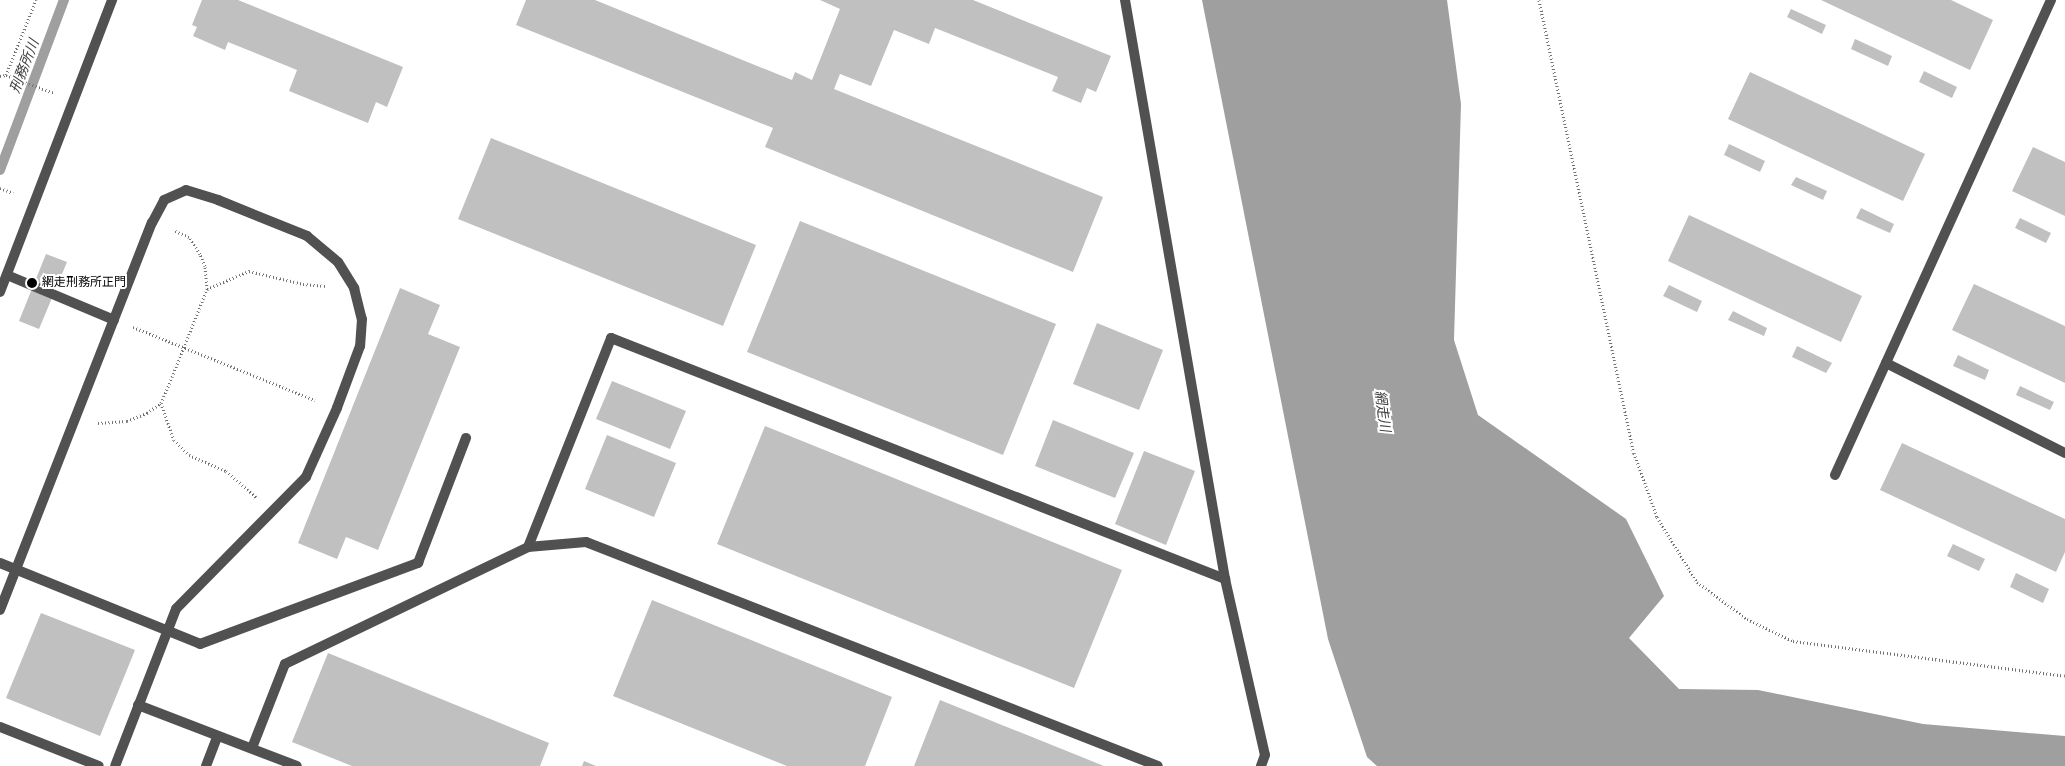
<!DOCTYPE html>
<html>
<head>
<meta charset="utf-8">
<style>
	body { margin:0 }
	#map { position:relative; width:2065px; height:766px; overflow:hidden; background:#fff; font-family:"Asap Condensed","Noto Sans JP",sans-serif }
	div>[style] { position:absolute }
	.water>* { inset:0; background:#9f9f9f }
	.stream>* { height:10px; margin:-5px; padding:0 5px; transform-origin:5px; border-radius:5px; background:#9f9f9f }
	.building>* { inset:0; background:#c0c0c0 }
	.path>* { height:3px; margin-top:-1.5px; transform-origin:0; background:repeating-linear-gradient(90deg,#737373 0 1px,transparent 0 3.5px) }
	.lane>* { height:10px; margin:-5px; padding:0 5px; transform-origin:5px; border-radius:5px; background:#515151 }
	.street>* { height:10px; margin:-5px; padding:0 5px; transform-origin:5px; border-radius:5px; background:#515151 }
	.dots>* { width:14px; height:14px; translate:-50% -50%; box-sizing:border-box; border:2px solid #fff; border-radius:50% }
	span { translate:-50% -50%; white-space:nowrap; text-align:center; line-height:1.15; -webkit-text-stroke:4px #fff; paint-order:stroke }
	.poi-label { font-size:12px; color:#000 }
	.left { translate:0 -50%; text-align:left }
	.water-label { font-size:14px; color:#404040; font-style:italic }
</style>
</head>
<body>
<div id="map">
	<div class="water">
		<i style="clip-path:polygon(1202px 0,1447px 0,1461px 104px,1454px 340px,1478px 415px,1626px 519px,1664px 596px,1629px 638px,1679px 689px,1758px 690px,1923px 724px,2065px 736px,2065px 766px,1377px 766px,1367px 757px,1328px 639px)"></i>
	</div>
	<div class="stream">
		<i style="left:0;top:170px;width:182px;rotate:-69.4deg"></i>
	</div>
	<div class="building">
		<i style="clip-path:polygon(202px 0,238px 0,403px 67px,387px 107px,376px 102px,368px 123px,289px 91px,297px 70px,228px 42px,225px 50px,193px 36px,197px 27px,192px 25px)"></i>
		<i style="clip-path:polygon(526px 0,595px 0,792px 80px,795px 72px,812px 80px,840px 9px,820px 0,973px 0,1111px 56px,1096px 92px,1087px 88px,1081px 103px,1052px 91px,1058px 77px,935px 28px,929px 44px,894px 30px,871px 86px,840px 74px,834px 89px,1103px 197px,1073px 272px,765px 147px,773px 128px,516px 25px)"></i>
		<i style="clip-path:polygon(1821px 0,1951px 0,1993px 20px,1970px 70px)"></i>
		<i style="clip-path:polygon(1791px 9px,1826px 25px,1822px 34px,1787px 17px)"></i>
		<i style="clip-path:polygon(1855px 39px,1892px 56px,1888px 66px,1851px 49px)"></i>
		<i style="clip-path:polygon(1924px 71px,1957px 87px,1952px 98px,1919px 82px)"></i>
		<i style="clip-path:polygon(1750px 72px,1925px 154px,1903px 201px,1728px 119px)"></i>
		<i style="clip-path:polygon(491px 138px,756px 245px,723px 326px,458px 219px)"></i>
		<i style="clip-path:polygon(1729px 144px,1765px 161px,1760px 172px,1724px 155px)"></i>
		<i style="clip-path:polygon(2033px 147px,2065px 162px,2065px 216px,2012px 191px)"></i>
		<i style="clip-path:polygon(1796px 177px,1827px 191px,1823px 200px,1791px 185px)"></i>
		<i style="clip-path:polygon(1861px 208px,1894px 224px,1890px 233px,1856px 218px)"></i>
		<i style="clip-path:polygon(1689px 215px,1862px 296px,1841px 342px,1668px 261px)"></i>
		<i style="clip-path:polygon(2020px 218px,2051px 233px,2046px 243px,2015px 228px)"></i>
		<i style="clip-path:polygon(800px 221px,1056px 324px,1003px 455px,747px 352px)"></i>
		<i style="clip-path:polygon(46px 254px,67px 262px,39px 329px,19px 321px)"></i>
		<i style="clip-path:polygon(1974px 284px,2065px 326px,2065px 383px,1952px 330px)"></i>
		<i style="clip-path:polygon(1669px 285px,1702px 301px,1697px 312px,1663px 296px)"></i>
		<i style="clip-path:polygon(400px 288px,440px 305px,428px 334px,460px 347px,378px 550px,346px 537px,337px 559px,298px 543px)"></i>
		<i style="clip-path:polygon(1733px 311px,1767px 328px,1764px 336px,1728px 320px)"></i>
		<i style="clip-path:polygon(1097px 323px,1163px 350px,1139px 410px,1073px 384px)"></i>
		<i style="clip-path:polygon(1797px 346px,1832px 363px,1826px 373px,1792px 357px)"></i>
		<i style="clip-path:polygon(1958px 355px,1989px 370px,1985px 380px,1953px 366px)"></i>
		<i style="clip-path:polygon(612px 381px,686px 411px,670px 449px,596px 419px)"></i>
		<i style="clip-path:polygon(2020px 386px,2054px 402px,2050px 410px,2016px 395px)"></i>
		<i style="clip-path:polygon(1053px 420px,1134px 453px,1115px 498px,1035px 466px)"></i>
		<i style="clip-path:polygon(765px 426px,1122px 570px,1074px 688px,717px 544px)"></i>
		<i style="clip-path:polygon(607px 435px,676px 463px,654px 517px,585px 489px)"></i>
		<i style="clip-path:polygon(1902px 443px,2065px 519px,2065px 552px,2056px 572px,1880px 490px)"></i>
		<i style="clip-path:polygon(1144px 451px,1195px 471px,1166px 545px,1115px 524px)"></i>
		<i style="clip-path:polygon(1953px 544px,1985px 559px,1979px 571px,1947px 556px)"></i>
		<i style="clip-path:polygon(2016px 573px,2049px 589px,2043px 603px,2010px 587px)"></i>
		<i style="clip-path:polygon(652px 600px,892px 697px,865px 766px,787px 766px,613px 696px)"></i>
		<i style="clip-path:polygon(41px 613px,135px 650px,100px 736px,6px 698px)"></i>
		<i style="clip-path:polygon(328px 653px,549px 743px,540px 766px,352px 766px,292px 742px)"></i>
		<i style="clip-path:polygon(940px 700px,1104px 766px,914px 766px)"></i>
		<i style="clip-path:polygon(584px 761px,596px 766px,582px 766px)"></i>
	</div>
	<div class="path">
		<i style="left:1539px;top:0;width:463px;rotate:78.2deg"></i>
		<i style="left:1634px;top:453px;width:68px;rotate:70.2deg"></i>
		<i style="left:1657px;top:517px;width:76px;rotate:58.4deg"></i>
		<i style="left:1697px;top:582px;width:62px;rotate:36.5deg"></i>
		<i style="left:1747px;top:619px;width:51px;rotate:25.6deg"></i>
		<i style="left:1793px;top:641px;width:274px;rotate:7.3deg"></i>
		<i style="left:6px;top:75px;width:51px;rotate:20.6deg"></i>
		<i style="left:0;top:76px;width:6px;rotate:-9deg"></i>
		<i style="left:6px;top:75px;width:81px;rotate:-68.2deg"></i>
		<i style="left:0;top:188px;width:14px;rotate:21deg"></i>
		<i style="left:207px;top:289px;width:46px;rotate:-23.2deg"></i>
		<i style="left:249px;top:271px;width:56px;rotate:13.5deg"></i>
		<i style="left:303px;top:284px;width:23px;rotate:5deg"></i>
		<i style="left:133px;top:327px;width:196px;rotate:21.9deg"></i>
		<i style="left:161px;top:403px;width:39px;rotate:71deg"></i>
		<i style="left:174px;top:440px;width:21px;rotate:45deg"></i>
		<i style="left:189px;top:455px;width:40px;rotate:23.4deg"></i>
		<i style="left:226px;top:471px;width:40px;rotate:41deg"></i>
		<i style="left:98px;top:423px;width:29px;rotate:-4deg"></i>
		<i style="left:127px;top:421px;width:22px;rotate:-22deg"></i>
		<i style="left:147px;top:413px;width:17px;rotate:-36deg"></i>
		<i style="left:161px;top:403px;width:28px;rotate:-67deg"></i>
		<i style="left:172px;top:377px;width:95px;rotate:-68.3deg"></i>
		<i style="left:207px;top:289px;width:23px;rotate:-95deg"></i>
		<i style="left:205px;top:266px;width:13px;rotate:-113deg"></i>
		<i style="left:200px;top:254px;width:20px;rotate:-123deg"></i>
		<i style="left:189px;top:237px;width:17px;rotate:-156deg"></i>
	</div>
	<div class="lane">
		<i style="left:1125px;top:0;width:588px;rotate:80.2deg"></i>
		<i style="left:1225px;top:579px;width:180px;rotate:77.2deg"></i>
		<i style="left:1265px;top:755px;width:12px;rotate:110deg"></i>
		<i style="left:7px;top:275px;width:116px;rotate:22.8deg"></i>
		<i style="left:528px;top:547px;width:225px;rotate:-68.3deg"></i>
		<i style="left:611px;top:338px;width:660px;rotate:21.43deg"></i>
		<i style="left:0;top:563px;width:216px;rotate:22deg"></i>
		<i style="left:200px;top:644px;width:233px;rotate:-20.4deg"></i>
		<i style="left:418px;top:563px;width:134px;rotate:-69deg"></i>
		<i style="left:0;top:610px;width:416px;rotate:-68.6deg"></i>
		<i style="left:152px;top:223px;width:26px;rotate:-62deg"></i>
		<i style="left:164px;top:200px;width:24px;rotate:-24deg"></i>
		<i style="left:186px;top:190px;width:34px;rotate:17deg"></i>
		<i style="left:218px;top:200px;width:96px;rotate:22deg"></i>
		<i style="left:307px;top:236px;width:40px;rotate:40deg"></i>
		<i style="left:338px;top:262px;width:31px;rotate:58deg"></i>
		<i style="left:354px;top:288px;width:32px;rotate:76deg"></i>
		<i style="left:362px;top:319px;width:27px;rotate:94deg"></i>
		<i style="left:360px;top:346px;width:66px;rotate:110.4deg"></i>
		<i style="left:337px;top:408px;width:76px;rotate:114.2deg"></i>
		<i style="left:306px;top:477px;width:185px;rotate:134.6deg"></i>
		<i style="left:176px;top:609px;width:168px;rotate:111.2deg"></i>
		<i style="left:138px;top:705px;width:170px;rotate:21deg"></i>
		<i style="left:0;top:727px;width:106px;rotate:21.5deg"></i>
		<i style="left:252px;top:748px;width:90px;rotate:-68.6deg"></i>
		<i style="left:285px;top:664px;width:270px;rotate:-25.7deg"></i>
		<i style="left:528px;top:547px;width:58px;rotate:-4.9deg"></i>
		<i style="left:586px;top:542px;width:614px;rotate:21.39deg"></i>
		<i style="left:206px;top:766px;width:31px;rotate:-69deg"></i>
	</div>
	<div class="street">
		<i style="left:0;top:292px;width:313px;rotate:-69deg"></i>
		<i style="left:1886px;top:363px;width:200px;rotate:26.7deg"></i>
		<i style="left:1835px;top:475px;width:522px;rotate:-65.55deg"></i>
	</div>
	<div class="dots">
		<i style="left:32px;top:283px;background:#000"></i>
	</div>
	<div class="poi-label">
		<span class="left" style="left:42px;top:283px">網走刑務所正門</span>
	</div>
	<div class="water-label">
		<span style="left:24px;top:66px;rotate:-69deg">刑務所川</span>
		<span style="left:1383px;top:411px;rotate:82deg">網走川</span>
	</div>
</div>
</body>
</html>
